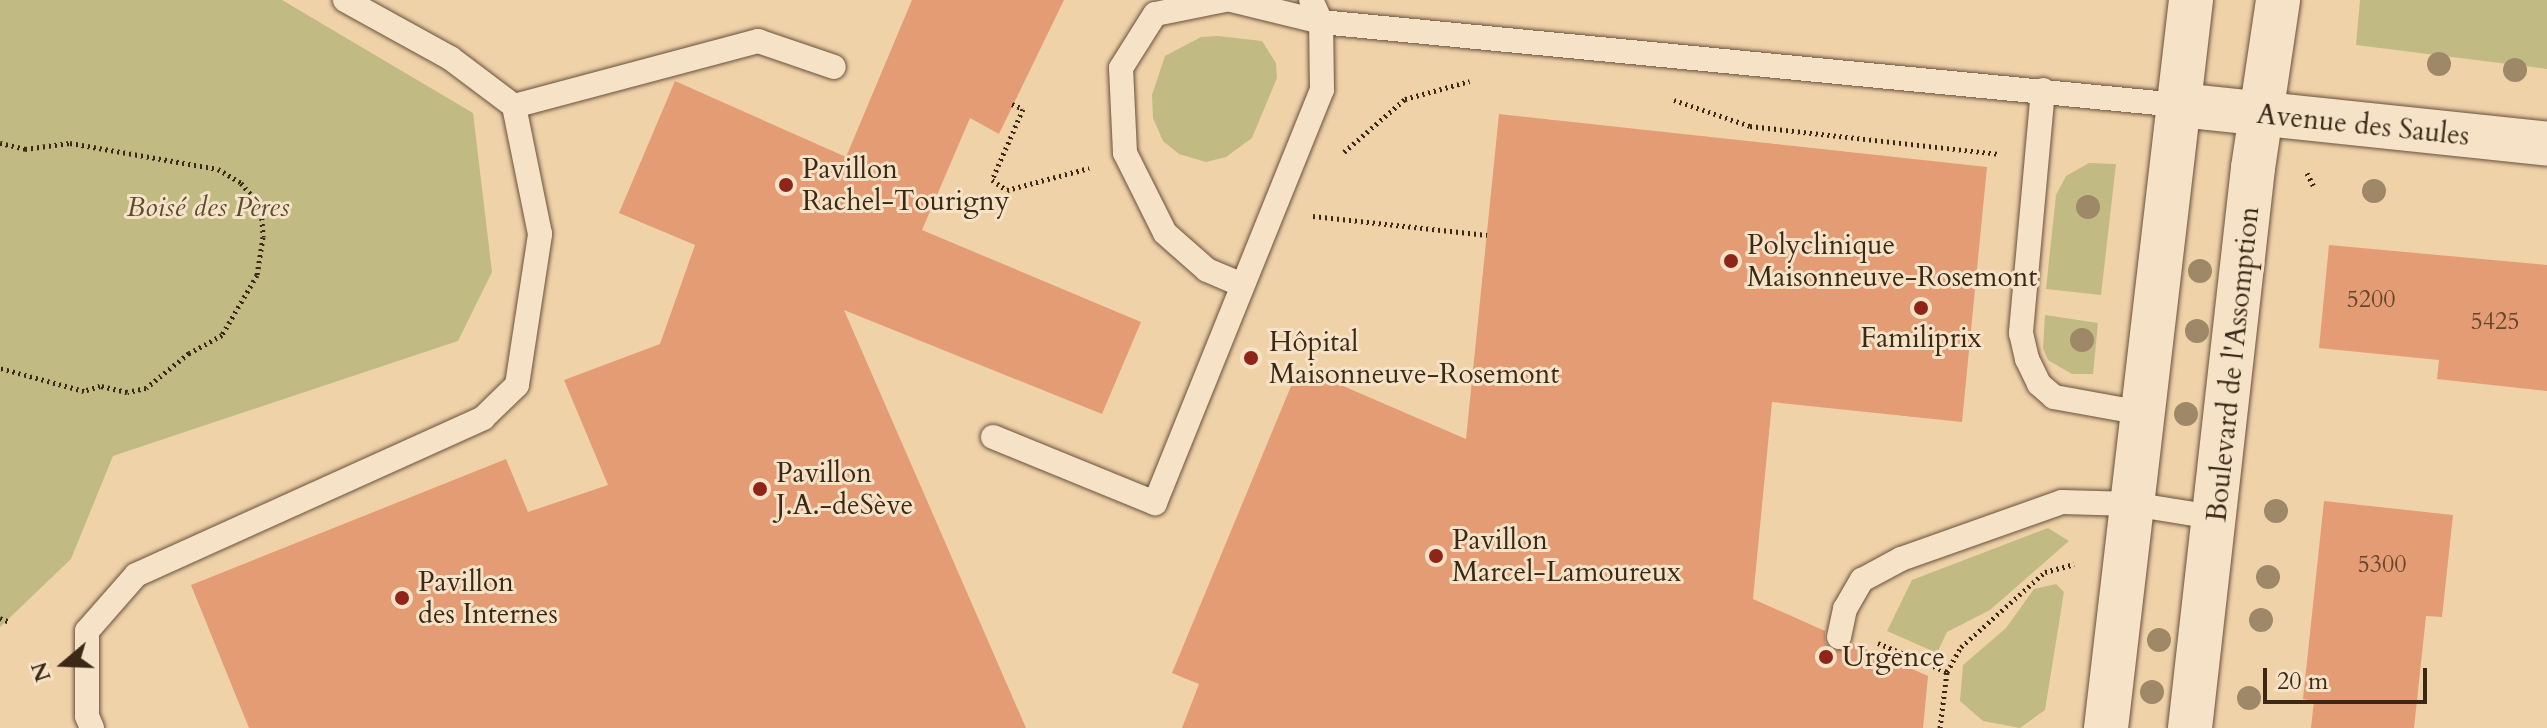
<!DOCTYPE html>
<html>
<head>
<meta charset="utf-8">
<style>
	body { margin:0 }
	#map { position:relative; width:2547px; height:728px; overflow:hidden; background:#f0d2a9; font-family:Cardo,serif }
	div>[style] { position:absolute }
	.green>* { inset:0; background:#c1ba83 }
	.building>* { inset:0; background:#e49c74 }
	.path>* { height:5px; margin-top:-2.5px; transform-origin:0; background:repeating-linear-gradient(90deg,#3b2817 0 2px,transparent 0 6px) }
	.roads { filter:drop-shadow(0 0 2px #68523c) drop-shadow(0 0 2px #68523c) }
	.service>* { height:24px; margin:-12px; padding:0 12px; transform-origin:12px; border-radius:12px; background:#f5e2c7 }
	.minor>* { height:44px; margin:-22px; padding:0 22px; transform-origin:22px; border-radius:22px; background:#f5e2c7 }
	.tertiary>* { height:44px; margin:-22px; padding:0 22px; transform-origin:22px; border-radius:22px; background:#f5e2c7 }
	.trees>* { width:24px; height:24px; margin:-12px; border-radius:50%; background:#9f8868 }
	.dots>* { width:22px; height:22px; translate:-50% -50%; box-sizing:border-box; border:4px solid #f5e2c7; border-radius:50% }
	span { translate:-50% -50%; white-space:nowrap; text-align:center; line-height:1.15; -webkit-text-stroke:6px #f5e2c7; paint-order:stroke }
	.number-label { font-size:24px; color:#65452e }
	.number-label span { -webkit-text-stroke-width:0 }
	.street-label { font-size:28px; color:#3b2817 }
	.poi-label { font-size:28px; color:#3b2817 }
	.left { translate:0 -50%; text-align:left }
	.park-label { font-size:28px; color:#5c4c32; font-style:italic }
	.north { position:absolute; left:24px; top:624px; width:80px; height:80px; -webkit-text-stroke:6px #f5e2c7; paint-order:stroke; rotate:251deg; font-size:22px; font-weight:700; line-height:32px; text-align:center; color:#3b2817 }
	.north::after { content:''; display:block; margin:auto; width:28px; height:36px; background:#3b2817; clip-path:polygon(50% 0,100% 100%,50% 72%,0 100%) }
	.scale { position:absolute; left:2263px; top:668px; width:164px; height:36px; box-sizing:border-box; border:4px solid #3b2817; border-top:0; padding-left:10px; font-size:24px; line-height:28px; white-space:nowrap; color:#3b2817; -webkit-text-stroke:6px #f5e2c7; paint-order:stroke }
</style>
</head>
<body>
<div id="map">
	<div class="green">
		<i style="clip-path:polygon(0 0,282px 0,473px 113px,492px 272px,458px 341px,113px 456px,71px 559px,0 627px)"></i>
		<i style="clip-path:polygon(2360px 0,2547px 0,2547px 69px,2356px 45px)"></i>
		<i style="clip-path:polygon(1218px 36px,1262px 41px,1276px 63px,1277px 78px,1252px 138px,1226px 157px,1206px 162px,1179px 154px,1163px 141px,1153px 118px,1152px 95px,1165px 56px,1201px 37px)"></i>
		<i style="clip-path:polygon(2089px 163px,2116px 164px,2101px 295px,2046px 289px,2056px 195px,2066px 176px)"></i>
		<i style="clip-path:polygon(2045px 315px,2098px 323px,2093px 374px,2072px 374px,2048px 360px,2043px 348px)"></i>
		<i style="clip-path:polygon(2048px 528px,2069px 541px,1990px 610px,1947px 632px,1937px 653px,1887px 631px,1912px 580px)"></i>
		<i style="clip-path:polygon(2056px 584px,2064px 592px,2045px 710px,2020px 728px,1983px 721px,1960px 701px,1963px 665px,2006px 628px,2034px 589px)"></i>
	</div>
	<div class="building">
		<i style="clip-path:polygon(912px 0,1064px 0,999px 134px,970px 118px,922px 230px,1141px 322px,1102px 414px,844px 310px,1026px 728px,249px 728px,191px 585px,506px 459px,528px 512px,608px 485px,564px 380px,660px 344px,695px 245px,619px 213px,675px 81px,846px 157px)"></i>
		<i style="clip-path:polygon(1499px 114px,1987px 167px,1962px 422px,1772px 402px,1753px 599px,1825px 631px,1825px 642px,1835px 651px,1852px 643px,1928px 676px,1923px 728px,1182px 728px,1199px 684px,1172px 673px,1299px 367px,1466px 439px)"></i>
		<i style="clip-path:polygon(2329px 245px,2547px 265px,2547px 391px,2437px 379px,2439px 360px,2319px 348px)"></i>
		<i style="clip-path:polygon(2324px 501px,2453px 515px,2442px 617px,2426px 616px,2414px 728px,2311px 728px,2314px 701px,2303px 699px)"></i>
	</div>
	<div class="path">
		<i style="left:1674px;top:100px;width:80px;rotate:18.9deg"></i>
		<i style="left:1750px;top:126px;width:250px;rotate:6.4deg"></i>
		<i style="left:1012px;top:104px;width:12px;rotate:24deg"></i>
		<i style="left:1023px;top:109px;width:77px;rotate:113.6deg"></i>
		<i style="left:992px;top:180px;width:18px;rotate:34deg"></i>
		<i style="left:1007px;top:190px;width:85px;rotate:-15deg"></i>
		<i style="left:0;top:143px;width:26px;rotate:13deg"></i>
		<i style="left:25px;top:149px;width:45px;rotate:-7.6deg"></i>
		<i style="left:70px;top:143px;width:150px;rotate:10deg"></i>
		<i style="left:218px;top:169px;width:27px;rotate:31deg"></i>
		<i style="left:241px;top:183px;width:30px;rotate:49deg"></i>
		<i style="left:261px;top:206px;width:31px;rotate:86deg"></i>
		<i style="left:263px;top:237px;width:38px;rotate:99deg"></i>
		<i style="left:257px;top:275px;width:69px;rotate:120.3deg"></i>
		<i style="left:222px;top:335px;width:38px;rotate:151deg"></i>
		<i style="left:189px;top:353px;width:55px;rotate:140.9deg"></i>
		<i style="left:146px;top:388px;width:19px;rotate:168deg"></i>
		<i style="left:127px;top:392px;width:28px;rotate:-167deg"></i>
		<i style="left:100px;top:386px;width:17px;rotate:163deg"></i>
		<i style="left:84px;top:391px;width:87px;rotate:-164.7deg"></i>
		<i style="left:1344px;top:152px;width:81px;rotate:-41deg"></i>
		<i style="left:1405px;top:99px;width:67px;rotate:-15.5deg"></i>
		<i style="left:2307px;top:173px;width:16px;rotate:63deg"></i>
		<i style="left:1313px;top:216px;width:175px;rotate:6.2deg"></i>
		<i style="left:0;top:618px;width:11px;rotate:22deg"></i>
		<i style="left:1878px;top:643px;width:75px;rotate:22.8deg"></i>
		<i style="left:1940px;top:728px;width:56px;rotate:-82.9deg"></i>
		<i style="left:1947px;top:672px;width:29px;rotate:-61deg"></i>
		<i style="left:1961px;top:647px;width:113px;rotate:-41.8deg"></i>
		<i style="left:2045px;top:572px;width:30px;rotate:-15deg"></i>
	</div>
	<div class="roads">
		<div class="service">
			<i style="left:1225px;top:0;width:71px;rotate:168.7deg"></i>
			<i style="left:1155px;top:14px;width:64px;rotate:122.2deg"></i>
			<i style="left:1121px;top:68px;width:85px;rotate:87.3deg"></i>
			<i style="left:1125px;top:153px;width:89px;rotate:63.4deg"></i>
			<i style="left:1165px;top:233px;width:56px;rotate:41.4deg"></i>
			<i style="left:1207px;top:270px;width:38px;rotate:23deg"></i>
			<i style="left:1231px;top:0;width:93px;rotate:13.7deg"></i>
			<i style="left:1321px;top:22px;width:862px;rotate:5.53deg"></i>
			<i style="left:2043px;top:90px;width:244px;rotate:95.2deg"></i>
			<i style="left:2021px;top:333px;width:27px;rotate:77deg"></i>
			<i style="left:2027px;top:359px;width:28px;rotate:64deg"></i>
			<i style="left:2039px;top:384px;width:20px;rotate:41deg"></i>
			<i style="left:2054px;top:397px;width:89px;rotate:10.3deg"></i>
			<i style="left:514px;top:106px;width:253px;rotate:-14.9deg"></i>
			<i style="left:758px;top:41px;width:80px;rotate:18.9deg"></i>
			<i style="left:993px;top:437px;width:175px;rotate:22.2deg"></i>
			<i style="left:1155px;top:503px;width:445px;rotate:-68deg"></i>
			<i style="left:1322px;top:90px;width:68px;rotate:-90.8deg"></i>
			<i style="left:1321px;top:22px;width:24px;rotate:-114deg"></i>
			<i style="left:1839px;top:637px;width:29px;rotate:-78deg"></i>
			<i style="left:1845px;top:609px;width:34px;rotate:-60deg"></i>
			<i style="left:1862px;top:580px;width:44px;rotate:-28.3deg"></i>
			<i style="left:1901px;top:559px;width:171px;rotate:-19.5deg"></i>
			<i style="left:2062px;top:502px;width:70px;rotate:1.6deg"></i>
			<i style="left:2132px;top:504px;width:87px;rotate:9.2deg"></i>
			<i style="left:92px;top:728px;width:13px;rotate:-113deg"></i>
			<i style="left:87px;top:716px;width:85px;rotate:-90deg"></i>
			<i style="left:87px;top:631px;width:74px;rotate:-48.8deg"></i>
			<i style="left:136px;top:575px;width:381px;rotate:-24.3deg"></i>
			<i style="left:483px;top:418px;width:47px;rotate:-44.1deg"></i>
			<i style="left:517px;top:385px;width:153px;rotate:-81.3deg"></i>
			<i style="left:540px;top:234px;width:131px;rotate:-101.5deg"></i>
			<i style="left:514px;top:106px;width:80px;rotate:-143.1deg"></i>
			<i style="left:450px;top:58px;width:120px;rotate:-151.1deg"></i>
		</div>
		<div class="minor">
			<i style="left:2179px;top:105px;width:370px;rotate:6deg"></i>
		</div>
		<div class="tertiary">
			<i style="left:2106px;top:728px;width:733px;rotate:-83.34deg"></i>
			<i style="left:2190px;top:728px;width:564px;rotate:-83.58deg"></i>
			<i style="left:2253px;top:168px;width:170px;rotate:-81.5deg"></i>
		</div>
	</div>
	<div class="trees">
		<i style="left:2439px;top:64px"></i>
		<i style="left:2515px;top:70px"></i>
		<i style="left:2374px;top:191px"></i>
		<i style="left:2088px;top:207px"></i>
		<i style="left:2200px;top:271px"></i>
		<i style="left:2197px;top:331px"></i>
		<i style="left:2082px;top:340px"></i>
		<i style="left:2186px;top:414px"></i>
		<i style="left:2276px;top:511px"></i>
		<i style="left:2268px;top:577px"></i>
		<i style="left:2261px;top:620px"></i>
		<i style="left:2159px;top:640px"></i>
		<i style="left:2152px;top:692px"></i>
		<i style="left:2249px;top:698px"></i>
	</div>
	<div class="dots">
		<i style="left:786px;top:185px;background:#8f2418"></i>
		<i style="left:1731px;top:261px;background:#8f2418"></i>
		<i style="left:1921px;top:308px;background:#8f2418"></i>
		<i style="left:1251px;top:358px;background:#8f2418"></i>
		<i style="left:760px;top:489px;background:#8f2418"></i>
		<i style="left:1436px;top:556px;background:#8f2418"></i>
		<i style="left:402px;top:598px;background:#8f2418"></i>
		<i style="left:1826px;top:657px;background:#8f2418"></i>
	</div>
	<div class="number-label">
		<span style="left:2371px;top:300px">5200</span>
		<span style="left:2495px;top:322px">5425</span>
		<span style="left:2382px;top:565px">5300</span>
	</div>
	<div class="street-label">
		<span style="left:2363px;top:125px;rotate:6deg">Avenue des Saules</span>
		<span style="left:2233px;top:364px;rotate:-84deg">Boulevard de l'Assomption</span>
	</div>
	<div class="poi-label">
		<span class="left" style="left:802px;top:185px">Pavillon<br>Rachel-Tourigny</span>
		<span class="left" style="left:1747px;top:261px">Polyclinique<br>Maisonneuve-Rosemont</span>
		<span style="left:1921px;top:338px">Familiprix</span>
		<span class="left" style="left:1269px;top:358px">Hôpital<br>Maisonneuve-Rosemont</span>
		<span class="left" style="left:776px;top:489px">Pavillon<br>J.A.-deSève</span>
		<span class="left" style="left:1452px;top:556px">Pavillon<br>Marcel-Lamoureux</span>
		<span class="left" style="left:418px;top:598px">Pavillon<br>des Internes</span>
		<span class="left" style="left:1842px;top:657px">Urgence</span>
	</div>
	<div class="park-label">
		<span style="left:208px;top:207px">Boisé des Pères</span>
	</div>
	<div class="north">N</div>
	<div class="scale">20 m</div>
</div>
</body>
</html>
